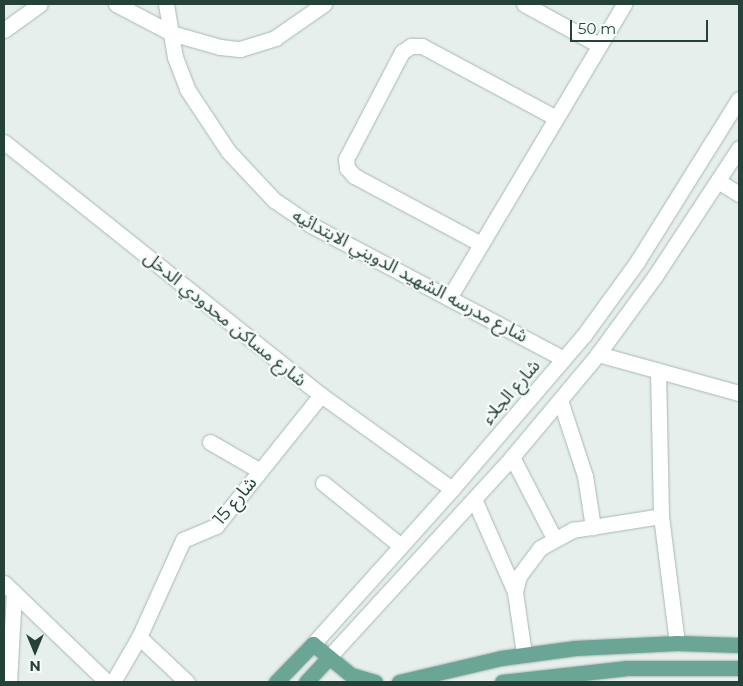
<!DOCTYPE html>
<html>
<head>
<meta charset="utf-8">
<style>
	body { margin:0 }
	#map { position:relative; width:743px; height:686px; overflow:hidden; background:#e6efeb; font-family:Montserrat,"Noto Sans Arabic",sans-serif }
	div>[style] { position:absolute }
	.roads { filter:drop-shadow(0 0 1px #a8b8b2) drop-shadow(0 0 1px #a8b8b2) }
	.minor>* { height:15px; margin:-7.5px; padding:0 7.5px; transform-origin:7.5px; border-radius:7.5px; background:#fff }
	.major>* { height:15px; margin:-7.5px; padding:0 7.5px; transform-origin:7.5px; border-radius:7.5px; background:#6aa596 }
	span { translate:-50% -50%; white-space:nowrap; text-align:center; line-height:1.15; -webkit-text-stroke:4.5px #f7fbf9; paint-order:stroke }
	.street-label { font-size:18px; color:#24423a }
	.frame { position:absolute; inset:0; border:5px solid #24423a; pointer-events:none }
	.north { position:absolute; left:10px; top:626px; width:50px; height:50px; -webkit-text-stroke:4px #f7fbf9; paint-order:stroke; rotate:180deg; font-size:14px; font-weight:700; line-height:20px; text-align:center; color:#24423a }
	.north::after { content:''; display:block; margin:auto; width:18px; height:22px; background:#24423a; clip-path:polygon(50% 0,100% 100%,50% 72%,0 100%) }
	.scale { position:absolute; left:570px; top:20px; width:138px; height:22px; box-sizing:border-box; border:2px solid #24423a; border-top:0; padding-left:6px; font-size:15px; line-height:18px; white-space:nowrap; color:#24423a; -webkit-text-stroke:4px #f7fbf9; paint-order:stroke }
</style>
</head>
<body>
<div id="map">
	<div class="roads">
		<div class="minor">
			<i style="left:116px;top:4px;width:62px;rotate:27.8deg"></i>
			<i style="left:171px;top:33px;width:51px;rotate:15.9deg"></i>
			<i style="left:220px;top:47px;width:20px;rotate:6deg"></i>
			<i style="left:240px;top:49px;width:37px;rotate:-17deg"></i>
			<i style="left:275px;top:38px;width:60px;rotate:-34.8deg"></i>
			<i style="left:166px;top:4px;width:54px;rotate:80.4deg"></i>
			<i style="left:175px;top:57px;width:34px;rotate:69deg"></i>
			<i style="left:187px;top:89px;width:74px;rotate:56.5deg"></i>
			<i style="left:228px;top:151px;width:67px;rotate:46.8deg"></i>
			<i style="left:274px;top:200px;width:45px;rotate:34deg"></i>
			<i style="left:311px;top:225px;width:286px;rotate:27.9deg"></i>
			<i style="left:524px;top:4px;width:85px;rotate:28.7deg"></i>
			<i style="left:4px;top:30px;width:44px;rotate:-35.8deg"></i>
			<i style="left:4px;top:142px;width:406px;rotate:38.6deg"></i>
			<i style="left:321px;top:395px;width:161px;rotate:35.7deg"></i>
			<i style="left:718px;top:181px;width:25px;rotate:32deg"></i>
			<i style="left:481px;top:244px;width:144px;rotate:-151.8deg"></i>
			<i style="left:354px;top:176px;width:11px;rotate:-131deg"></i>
			<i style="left:347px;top:168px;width:9px;rotate:-96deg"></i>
			<i style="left:346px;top:159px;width:121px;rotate:-62.4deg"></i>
			<i style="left:402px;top:52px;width:11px;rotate:-34deg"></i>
			<i style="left:411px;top:46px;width:11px"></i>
			<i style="left:422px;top:46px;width:152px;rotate:28.2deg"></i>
			<i style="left:449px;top:298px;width:342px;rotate:-59.2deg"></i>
			<i style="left:598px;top:354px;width:146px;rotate:15.5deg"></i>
			<i style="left:658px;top:371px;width:145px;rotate:88.8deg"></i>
			<i style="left:661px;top:516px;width:128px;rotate:82.8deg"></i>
			<i style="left:560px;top:400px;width:80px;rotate:71.8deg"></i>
			<i style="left:585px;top:476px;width:52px;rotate:81.1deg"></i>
			<i style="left:210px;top:442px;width:58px;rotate:30.1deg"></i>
			<i style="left:512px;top:457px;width:91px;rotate:62.6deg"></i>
			<i style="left:323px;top:483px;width:100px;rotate:38.9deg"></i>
			<i style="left:474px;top:499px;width:102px;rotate:66.2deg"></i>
			<i style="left:4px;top:583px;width:143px;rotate:43.9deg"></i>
			<i style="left:139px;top:637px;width:66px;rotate:43.2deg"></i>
			<i style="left:313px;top:644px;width:208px;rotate:-48.1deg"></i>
			<i style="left:452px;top:489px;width:203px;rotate:-49.4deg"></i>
			<i style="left:584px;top:335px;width:90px;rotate:-54deg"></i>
			<i style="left:637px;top:262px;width:192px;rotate:-58deg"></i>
			<i style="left:524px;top:654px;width:63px;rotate:-98.3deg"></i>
			<i style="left:515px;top:592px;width:16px;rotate:-76deg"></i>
			<i style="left:519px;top:576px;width:35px;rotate:-53deg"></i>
			<i style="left:540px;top:548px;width:38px;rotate:-29deg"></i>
			<i style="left:573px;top:530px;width:89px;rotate:-9deg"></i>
			<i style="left:329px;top:657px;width:271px;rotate:-47.5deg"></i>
			<i style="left:512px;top:457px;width:134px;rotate:-50.1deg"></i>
			<i style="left:598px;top:354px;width:97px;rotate:-53.8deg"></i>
			<i style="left:655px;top:276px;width:153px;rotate:-56.7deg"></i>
			<i style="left:9px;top:682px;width:90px;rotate:-86.8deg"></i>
			<i style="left:113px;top:682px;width:52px;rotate:-60deg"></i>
			<i style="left:139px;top:637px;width:107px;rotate:-65.6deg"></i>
			<i style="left:183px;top:540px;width:36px;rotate:-23deg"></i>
			<i style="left:216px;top:526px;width:168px;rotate:-51.3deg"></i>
		</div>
		<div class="major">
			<i style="left:276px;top:682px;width:53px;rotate:-45.8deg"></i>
			<i style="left:313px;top:644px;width:49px;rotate:39.2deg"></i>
			<i style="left:351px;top:675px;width:25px;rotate:16deg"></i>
			<i style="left:306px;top:682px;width:34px;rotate:-47deg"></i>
			<i style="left:399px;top:682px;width:105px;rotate:-13.2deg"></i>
			<i style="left:501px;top:658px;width:75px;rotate:-7.7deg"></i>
			<i style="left:575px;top:648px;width:102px;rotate:-2.8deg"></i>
			<i style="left:677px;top:643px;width:62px;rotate:1.8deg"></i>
			<i style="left:502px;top:682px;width:126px;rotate:-6.4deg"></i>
			<i style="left:627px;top:668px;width:112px"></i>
		</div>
	</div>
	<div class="street-label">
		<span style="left:410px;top:276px;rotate:28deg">شارع مدرسه الشهيد الدويني الابتدائيه</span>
		<span style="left:225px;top:319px;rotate:39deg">شارع مساكن محدودي الدخل</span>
		<span style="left:511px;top:392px;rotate:-49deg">شارع الجلاء</span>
		<span style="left:235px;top:501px;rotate:-50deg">شارع 15</span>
	</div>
	<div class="frame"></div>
	<div class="north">N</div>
	<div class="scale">50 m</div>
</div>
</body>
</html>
